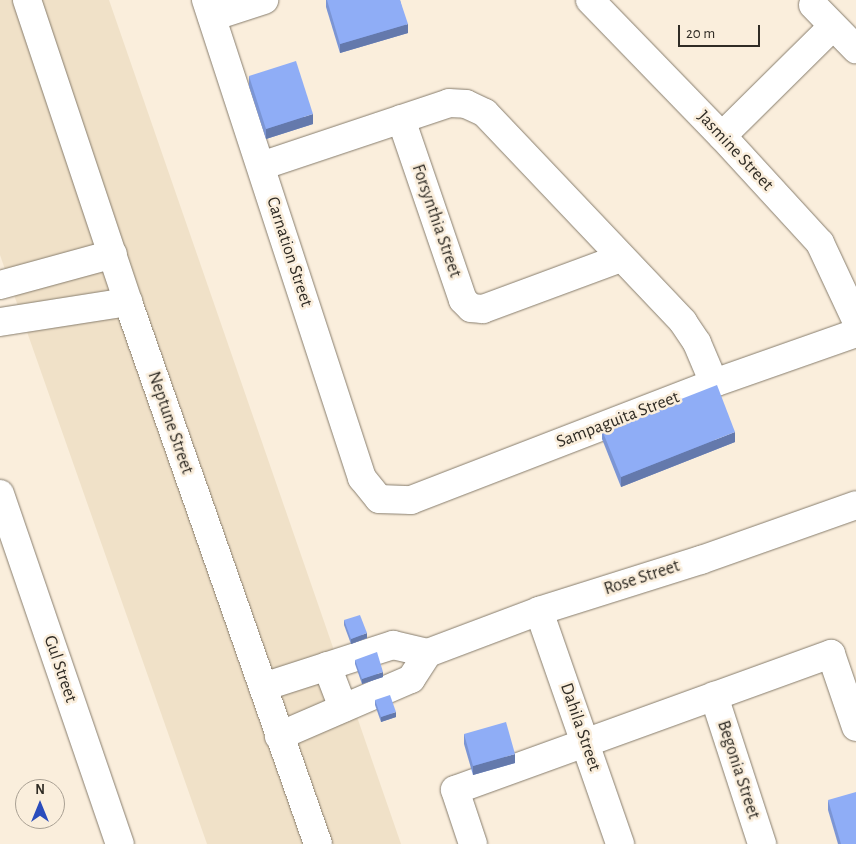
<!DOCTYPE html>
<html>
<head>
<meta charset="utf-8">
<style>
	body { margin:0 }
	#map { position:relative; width:856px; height:844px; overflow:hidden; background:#faeedc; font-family:"Alegreya Sans",sans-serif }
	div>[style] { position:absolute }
	.built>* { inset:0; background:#f0e1c8 }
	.roads { filter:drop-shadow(0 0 1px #877d6d) drop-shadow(0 0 1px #877d6d) }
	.minor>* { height:28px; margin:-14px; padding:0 14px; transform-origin:14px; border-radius:14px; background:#fff }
	.tertiary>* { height:28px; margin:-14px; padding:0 14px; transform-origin:14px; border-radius:14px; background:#fff }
	.wall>* { inset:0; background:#7b95d4 }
	.shaded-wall>* { inset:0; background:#6479ac }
	.building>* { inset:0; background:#8fadf6 }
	span { translate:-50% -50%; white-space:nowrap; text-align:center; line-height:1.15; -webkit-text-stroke:5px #faeedc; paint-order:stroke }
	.street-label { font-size:18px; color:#302c25 }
	.north { position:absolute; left:15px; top:779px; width:50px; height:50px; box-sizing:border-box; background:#faeedc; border:1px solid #a9a093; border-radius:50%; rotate:0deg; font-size:14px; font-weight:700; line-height:20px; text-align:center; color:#302c25 }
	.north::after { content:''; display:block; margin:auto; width:18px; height:22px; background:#2a4cbc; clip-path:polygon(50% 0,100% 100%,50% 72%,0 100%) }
	.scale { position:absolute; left:678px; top:25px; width:82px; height:22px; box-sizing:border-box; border:2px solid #302c25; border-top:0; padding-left:6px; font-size:15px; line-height:18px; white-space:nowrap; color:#302c25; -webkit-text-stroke:4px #faeedc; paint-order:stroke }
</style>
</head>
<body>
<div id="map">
	<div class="built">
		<i style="clip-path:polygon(0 0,109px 0,401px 844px,207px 844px,0 255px)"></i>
	</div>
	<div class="roads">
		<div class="minor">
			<i style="left:206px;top:0;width:503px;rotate:71.93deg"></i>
			<i style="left:362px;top:478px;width:27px;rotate:51deg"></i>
			<i style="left:379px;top:499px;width:32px;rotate:2deg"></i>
			<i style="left:411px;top:500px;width:325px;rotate:-21.1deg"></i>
			<i style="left:714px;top:383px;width:151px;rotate:-19.4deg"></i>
			<i style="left:590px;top:0;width:190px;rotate:45.9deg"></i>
			<i style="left:722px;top:136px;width:145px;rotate:47.5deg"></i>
			<i style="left:820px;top:243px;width:85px;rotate:64.9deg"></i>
			<i style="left:813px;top:5px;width:62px;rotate:45.7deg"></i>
			<i style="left:212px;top:17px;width:55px;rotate:-18.1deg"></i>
			<i style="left:401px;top:119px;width:191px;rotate:71.1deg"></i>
			<i style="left:463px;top:300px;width:11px;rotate:45deg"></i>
			<i style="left:471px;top:308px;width:12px;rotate:5deg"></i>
			<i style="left:483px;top:309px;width:147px;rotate:-20.3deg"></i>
			<i style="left:722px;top:136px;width:155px;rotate:-44.7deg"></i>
			<i style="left:261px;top:166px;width:198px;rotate:-18.5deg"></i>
			<i style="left:449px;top:103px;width:17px;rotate:3deg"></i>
			<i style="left:466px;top:104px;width:21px;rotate:25deg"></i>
			<i style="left:485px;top:113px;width:288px;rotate:46.5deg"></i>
			<i style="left:683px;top:322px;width:25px;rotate:56deg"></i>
			<i style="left:697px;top:343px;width:43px;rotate:67deg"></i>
			<i style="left:0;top:285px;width:117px;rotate:-15.3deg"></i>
			<i style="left:0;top:322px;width:130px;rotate:-8.9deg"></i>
			<i style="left:0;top:494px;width:370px;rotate:71.1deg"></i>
			<i style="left:539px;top:611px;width:247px;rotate:70.8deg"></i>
			<i style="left:428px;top:653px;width:119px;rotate:-20.7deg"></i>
			<i style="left:539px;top:611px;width:170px;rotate:-17.5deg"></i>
			<i style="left:701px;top:560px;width:164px;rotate:-19.5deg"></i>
			<i style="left:327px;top:666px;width:45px;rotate:69.1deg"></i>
			<i style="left:263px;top:687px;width:137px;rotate:-17.9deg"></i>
			<i style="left:393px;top:645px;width:36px;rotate:13deg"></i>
			<i style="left:428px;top:653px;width:31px;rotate:123deg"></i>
			<i style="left:411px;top:679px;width:144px;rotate:156.6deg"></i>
			<i style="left:714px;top:696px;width:156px;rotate:72deg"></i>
			<i style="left:473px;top:844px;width:57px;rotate:-108.4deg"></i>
			<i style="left:455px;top:790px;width:400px;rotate:-19.9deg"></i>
			<i style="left:831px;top:654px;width:77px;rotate:71.1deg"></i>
		</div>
		<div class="tertiary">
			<i style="left:27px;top:0;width:318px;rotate:71.5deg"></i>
			<i style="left:128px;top:302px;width:574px;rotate:70.68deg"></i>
		</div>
	</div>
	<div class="wall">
		<i style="clip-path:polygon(326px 0,400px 0,408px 33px,340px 53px,326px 7px)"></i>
		<i style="clip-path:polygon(249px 76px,313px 124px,266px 139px,249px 86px)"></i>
		<i style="clip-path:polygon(602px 430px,735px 442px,621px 487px,602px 439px)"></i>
		<i style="clip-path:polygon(344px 620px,367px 638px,351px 644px,344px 625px)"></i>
		<i style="clip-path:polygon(355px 660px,383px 677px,362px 684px,355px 664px)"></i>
		<i style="clip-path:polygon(375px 700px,396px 717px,381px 722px,375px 705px)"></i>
		<i style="clip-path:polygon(464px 734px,515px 763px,473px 775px,464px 744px)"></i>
		<i style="clip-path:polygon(828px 800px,856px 844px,838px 844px,828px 810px)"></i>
	</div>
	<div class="shaded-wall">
		<i style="clip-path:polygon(408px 24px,408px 33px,340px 53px,340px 44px)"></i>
		<i style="clip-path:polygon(313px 114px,313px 124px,266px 139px,266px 129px)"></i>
		<i style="clip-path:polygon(735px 432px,735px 442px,621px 487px,621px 477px)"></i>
		<i style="clip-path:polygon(367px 633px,367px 638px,351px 644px,351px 639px)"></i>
		<i style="clip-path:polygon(383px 672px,383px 677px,362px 684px,362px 679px)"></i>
		<i style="clip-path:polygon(396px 712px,396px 717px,381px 722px,381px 717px)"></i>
		<i style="clip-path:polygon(515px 754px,515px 763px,473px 775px,473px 766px)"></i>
	</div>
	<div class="building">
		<i style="clip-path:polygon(327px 0,400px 0,408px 24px,340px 44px)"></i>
		<i style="clip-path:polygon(296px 61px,313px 114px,266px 129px,249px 76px)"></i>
		<i style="clip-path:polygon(717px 385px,735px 432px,621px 477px,602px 430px)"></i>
		<i style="clip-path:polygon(360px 615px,367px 633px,351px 639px,344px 620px)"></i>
		<i style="clip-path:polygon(377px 652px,383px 672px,362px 679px,355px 660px)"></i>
		<i style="clip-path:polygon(390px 695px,396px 712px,381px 717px,375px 700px)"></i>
		<i style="clip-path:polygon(506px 722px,515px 754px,473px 766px,464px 734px)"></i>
		<i style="clip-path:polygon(856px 792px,856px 844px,841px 844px,828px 800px)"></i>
	</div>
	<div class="street-label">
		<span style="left:735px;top:151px;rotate:47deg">Jasmine Street</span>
		<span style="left:436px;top:221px;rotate:71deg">Forsynthia Street</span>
		<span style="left:289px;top:252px;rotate:72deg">Carnation Street</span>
		<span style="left:618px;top:420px;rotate:-21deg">Sampaguita Street</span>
		<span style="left:170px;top:423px;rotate:71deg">Neptune Street</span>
		<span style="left:642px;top:578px;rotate:-18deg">Rose Street</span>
		<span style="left:60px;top:669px;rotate:71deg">Gul Street</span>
		<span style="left:580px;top:727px;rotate:71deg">Dahila Street</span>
		<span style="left:738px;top:770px;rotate:72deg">Begonia Street</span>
	</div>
	<div class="north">N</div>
	<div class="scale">20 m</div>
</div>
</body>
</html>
